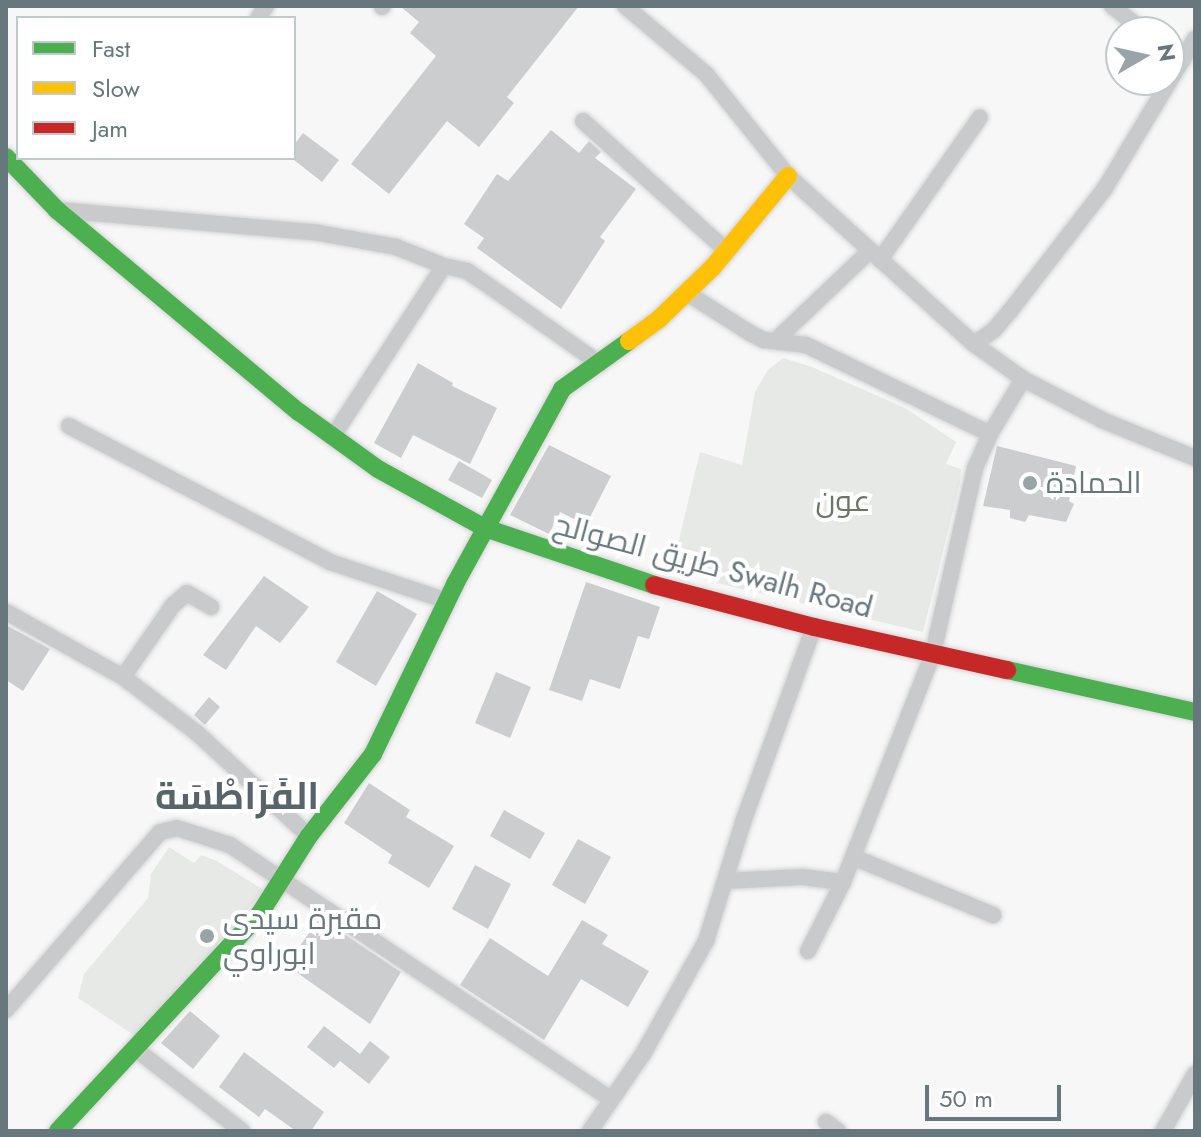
<!DOCTYPE html>
<html>
<head>
<meta charset="utf-8">
<style>
	body { margin:0 }
	#map { position:relative; width:1201px; height:1137px; overflow:hidden; background:#f7f7f7; font-family:Jost,Cairo,sans-serif }
	div>[style] { position:absolute }
	.green>* { inset:0; background:#e6e9e5 }
	.building>* { inset:0; background:#cccdce }
	.roads { filter:drop-shadow(0 0 2px #d2d3d4) drop-shadow(0 0 2px #d2d3d4) }
	.street>* { height:16px; margin:-8px; padding:0 8px; transform-origin:8px; border-radius:8px; background:#c8cacb }
	.fast>* { height:18px; margin:-9px; padding:0 9px; transform-origin:9px; border-radius:9px; background:#4caf50 }
	.slow>* { height:18px; margin:-9px; padding:0 9px; transform-origin:9px; border-radius:9px; background:#ffc107 }
	.jam>* { height:18px; margin:-9px; padding:0 9px; transform-origin:9px; border-radius:9px; background:#c62828 }
	.dots>* { width:22px; height:22px; translate:-50% -50%; box-sizing:border-box; border:4px solid #fff; border-radius:50% }
	span { translate:-50% -50%; white-space:nowrap; text-align:center; line-height:1.15; -webkit-text-stroke:8px #fff; paint-order:stroke }
	.poi-label { font-size:30px; color:#66777e }
	.left { translate:0 -50%; text-align:left }
	.park-label { font-size:30px; color:#6a7765 }
	.street-label { font-size:30px; color:#66777e }
	.district-label { font-size:38px; color:#58646a; font-weight:700 }
	.frame { position:absolute; inset:0; border:8px solid #66777e; pointer-events:none }
	.legend { position:absolute; left:16px; top:16px; width:280px; height:144px; box-sizing:border-box; background:#fff; border:2px solid #c2c9cb; margin:0; padding:10px 14px; list-style:none; font-size:24px; color:#66777e }
	.legend li { display:flex; align-items:center; gap:16px; height:40px }
	.legend b { width:40px; border:2px solid #c2c9cb }
	.north { position:absolute; left:1105px; top:16px; width:80px; height:80px; box-sizing:border-box; background:#fff; border:2px solid #c2c9cb; border-radius:50%; rotate:81deg; font-size:22px; font-weight:700; line-height:32px; text-align:center; color:#66777e }
	.north::after { content:''; display:block; margin:auto; width:28px; height:36px; background:#99a4a8; clip-path:polygon(50% 0,100% 100%,50% 72%,0 100%) }
	.scale { position:absolute; left:925px; top:1085px; width:136px; height:36px; box-sizing:border-box; border:4px solid #66777e; border-top:0; padding-left:10px; font-size:24px; line-height:28px; white-space:nowrap; color:#66777e; -webkit-text-stroke:6px #fff; paint-order:stroke }
</style>
</head>
<body>
<div id="map">
	<div class="green">
		<i style="clip-path:polygon(783px 358px,812px 367px,905px 408px,956px 442px,946px 464px,961px 469px,960px 483px,923px 632px,717px 583px,716px 572px,674px 560px,700px 452px,742px 465px,755px 392px,768px 370px)"></i>
		<i style="clip-path:polygon(169px 847px,194px 863px,201px 855px,215px 860px,264px 890px,138px 1038px,78px 998px,84px 974px,148px 898px,151px 874px)"></i>
	</div>
	<div class="building">
		<i style="clip-path:polygon(400px 6px,579px 6px,507px 97px,514px 103px,479px 147px,447px 121px,389px 194px,351px 164px,436px 56px,410px 33px,419px 22px)"></i>
		<i style="clip-path:polygon(551px 130px,579px 153px,589px 141px,601px 152px,595px 158px,636px 189px,600px 237px,605px 241px,561px 309px,477px 248px,484px 238px,464px 224px,497px 174px,508px 181px)"></i>
		<i style="clip-path:polygon(303px 133px,339px 160px,322px 182px,294px 160px,294px 145px)"></i>
		<i style="clip-path:polygon(418px 363px,453px 383px,452px 386px,497px 408px,470px 464px,413px 435px,401px 458px,374px 443px)"></i>
		<i style="clip-path:polygon(549px 445px,611px 476px,586px 525px,560px 512px,549px 534px,510px 515px)"></i>
		<i style="clip-path:polygon(997px 446px,1076px 466px,1069px 501px,1074px 504px,1066px 522px,1029px 515px,1025px 522px,1010px 518px,1010px 510px,983px 506px)"></i>
		<i style="clip-path:polygon(459px 461px,492px 480px,482px 498px,448px 480px)"></i>
		<i style="clip-path:polygon(264px 576px,309px 607px,280px 643px,256px 626px,226px 670px,203px 655px)"></i>
		<i style="clip-path:polygon(586px 582px,660px 607px,649px 639px,638px 636px,620px 689px,590px 679px,582px 701px,549px 690px)"></i>
		<i style="clip-path:polygon(377px 591px,417px 614px,376px 686px,336px 662px)"></i>
		<i style="clip-path:polygon(6px 625px,50px 649px,23px 691px,6px 680px)"></i>
		<i style="clip-path:polygon(496px 672px,531px 687px,510px 738px,475px 723px)"></i>
		<i style="clip-path:polygon(209px 697px,220px 707px,205px 725px,194px 715px)"></i>
		<i style="clip-path:polygon(369px 783px,410px 810px,406px 817px,454px 846px,429px 888px,388px 863px,392px 855px,344px 823px)"></i>
		<i style="clip-path:polygon(504px 810px,545px 833px,530px 859px,490px 836px)"></i>
		<i style="clip-path:polygon(578px 839px,611px 857px,585px 904px,552px 885px)"></i>
		<i style="clip-path:polygon(475px 865px,511px 884px,488px 929px,452px 909px)"></i>
		<i style="clip-path:polygon(320px 918px,401px 972px,370px 1024px,286px 965px)"></i>
		<i style="clip-path:polygon(582px 920px,608px 935px,602px 944px,649px 971px,628px 1007px,581px 979px,544px 1040px,460px 985px,490px 938px,548px 976px)"></i>
		<i style="clip-path:polygon(190px 1011px,220px 1036px,193px 1069px,161px 1043px)"></i>
		<i style="clip-path:polygon(324px 1026px,360px 1054px,370px 1041px,390px 1057px,369px 1084px,340px 1061px,334px 1068px,307px 1047px)"></i>
		<i style="clip-path:polygon(244px 1052px,324px 1112px,311px 1131px,296px 1131px,265px 1109px,259px 1117px,219px 1087px)"></i>
	</div>
	<div class="roads">
		<div class="street">
			<i style="left:625px;top:6px;width:106px;rotate:40deg"></i>
			<i style="left:706px;top:74px;width:131px;rotate:51.2deg"></i>
			<i style="left:788px;top:176px;width:251px;rotate:42.1deg"></i>
			<i style="left:974px;top:344px;width:60px;rotate:35.5deg"></i>
			<i style="left:1023px;top:379px;width:89px;rotate:27.4deg"></i>
			<i style="left:1102px;top:420px;width:100px;rotate:22.2deg"></i>
			<i style="left:1112px;top:6px;width:42px;rotate:38.2deg"></i>
			<i style="left:382px;top:7px;width:1px;rotate:-45deg"></i>
			<i style="left:258px;top:18px;width:14px;rotate:-56deg"></i>
			<i style="left:1169px;top:50px;width:17px;rotate:36deg"></i>
			<i style="left:583px;top:121px;width:194px;rotate:42.1deg"></i>
			<i style="left:58px;top:210px;width:262px;rotate:5deg"></i>
			<i style="left:319px;top:233px;width:78px;rotate:10.3deg"></i>
			<i style="left:396px;top:247px;width:52px;rotate:21.6deg"></i>
			<i style="left:880px;top:260px;width:174px;rotate:-55deg"></i>
			<i style="left:687px;top:293px;width:75px;rotate:32.4deg"></i>
			<i style="left:750px;top:333px;width:16px;rotate:27deg"></i>
			<i style="left:764px;top:340px;width:42px;rotate:6.8deg"></i>
			<i style="left:806px;top:345px;width:204px;rotate:25.8deg"></i>
			<i style="left:775px;top:341px;width:131px;rotate:-43.5deg"></i>
			<i style="left:974px;top:344px;width:24px;rotate:-35deg"></i>
			<i style="left:994px;top:330px;width:25px;rotate:-50deg"></i>
			<i style="left:1010px;top:311px;width:155px;rotate:-52.3deg"></i>
			<i style="left:1105px;top:188px;width:174px;rotate:-58.9deg"></i>
			<i style="left:69px;top:426px;width:294px;rotate:27.5deg"></i>
			<i style="left:330px;top:562px;width:123px;rotate:18.4deg"></i>
			<i style="left:333px;top:436px;width:203px;rotate:-56.9deg"></i>
			<i style="left:444px;top:266px;width:24px;rotate:12deg"></i>
			<i style="left:467px;top:271px;width:18px;rotate:34deg"></i>
			<i style="left:482px;top:281px;width:144px;rotate:35.1deg"></i>
			<i style="left:6px;top:612px;width:134px;rotate:29.1deg"></i>
			<i style="left:123px;top:677px;width:93px;rotate:37.1deg"></i>
			<i style="left:197px;top:733px;width:152px;rotate:42.6deg"></i>
			<i style="left:123px;top:677px;width:88px;rotate:-55.2deg"></i>
			<i style="left:173px;top:605px;width:18px;rotate:-41deg"></i>
			<i style="left:187px;top:593px;width:28px;rotate:30deg"></i>
			<i style="left:853px;top:857px;width:152px;rotate:22.5deg"></i>
			<i style="left:725px;top:881px;width:77px;rotate:-3deg"></i>
			<i style="left:802px;top:877px;width:41px;rotate:7deg"></i>
			<i style="left:808px;top:951px;width:77px;rotate:-63.1deg"></i>
			<i style="left:843px;top:882px;width:246px;rotate:-68.5deg"></i>
			<i style="left:933px;top:653px;width:190px;rotate:-77.2deg"></i>
			<i style="left:975px;top:468px;width:37px;rotate:-66deg"></i>
			<i style="left:990px;top:434px;width:64px;rotate:-59deg"></i>
			<i style="left:6px;top:1010px;width:235px;rotate:-49.1deg"></i>
			<i style="left:160px;top:832px;width:17px;rotate:-13deg"></i>
			<i style="left:177px;top:828px;width:56px;rotate:17.8deg"></i>
			<i style="left:230px;top:845px;width:458px;rotate:33.7deg"></i>
			<i style="left:134px;top:1048px;width:136px;rotate:37.5deg"></i>
			<i style="left:826px;top:1122px;width:15px;rotate:37deg"></i>
			<i style="left:590px;top:1131px;width:93px;rotate:-55.5deg"></i>
			<i style="left:643px;top:1054px;width:129px;rotate:-60.9deg"></i>
			<i style="left:706px;top:941px;width:125px;rotate:-72.7deg"></i>
			<i style="left:743px;top:822px;width:208px;rotate:-70deg"></i>
			<i style="left:1163px;top:1131px;width:65px;rotate:-60.7deg"></i>
		</div>
		<div class="fast">
			<i style="left:6px;top:157px;width:74px;rotate:46.1deg"></i>
			<i style="left:57px;top:210px;width:315px;rotate:39.9deg"></i>
			<i style="left:299px;top:412px;width:97px;rotate:35.8deg"></i>
			<i style="left:378px;top:469px;width:122px;rotate:28.9deg"></i>
			<i style="left:485px;top:528px;width:178px;rotate:18.6deg"></i>
			<i style="left:1007px;top:670px;width:193px;rotate:12.6deg"></i>
			<i style="left:58px;top:1131px;width:295px;rotate:-47.1deg"></i>
			<i style="left:259px;top:915px;width:93px;rotate:-57.7deg"></i>
			<i style="left:309px;top:836px;width:104px;rotate:-52deg"></i>
			<i style="left:373px;top:754px;width:189px;rotate:-64.2deg"></i>
			<i style="left:455px;top:584px;width:222px;rotate:-61.2deg"></i>
			<i style="left:562px;top:389px;width:82px;rotate:-35.6deg"></i>
		</div>
		<div class="slow">
			<i style="left:629px;top:341px;width:37px;rotate:-36deg"></i>
			<i style="left:659px;top:319px;width:75px;rotate:-43.9deg"></i>
			<i style="left:713px;top:267px;width:118px;rotate:-50.5deg"></i>
		</div>
		<div class="jam">
			<i style="left:654px;top:585px;width:165px;rotate:14.7deg"></i>
			<i style="left:814px;top:627px;width:198px;rotate:12.6deg"></i>
		</div>
	</div>
	<div class="dots">
		<i style="left:1030px;top:483px;background:#99a4a8"></i>
		<i style="left:207px;top:936px;background:#99a4a8"></i>
	</div>
	<div class="poi-label">
		<span class="left" style="left:1046px;top:483px">الحمادة</span>
		<span class="left" style="left:223px;top:936px">مقبرة سيدى<br>ابوراوي</span>
	</div>
	<div class="park-label">
		<span style="left:843px;top:501px">عون</span>
	</div>
	<div class="street-label">
		<span style="left:713px;top:566px;rotate:15deg">طريق الصوالح Swalh Road</span>
	</div>
	<div class="district-label">
		<span style="left:237px;top:796px">الفَرَاطْسَة</span>
	</div>
	<div class="frame"></div>
	<ul class="legend">
	<li><b style="height:10px;background:#4caf50"></b>Fast</li>
	<li><b style="height:10px;background:#ffc107"></b>Slow</li>
	<li><b style="height:10px;background:#c62828"></b>Jam</li>
	</ul>
	<div class="north">N</div>
	<div class="scale">50 m</div>
</div>
</body>
</html>
